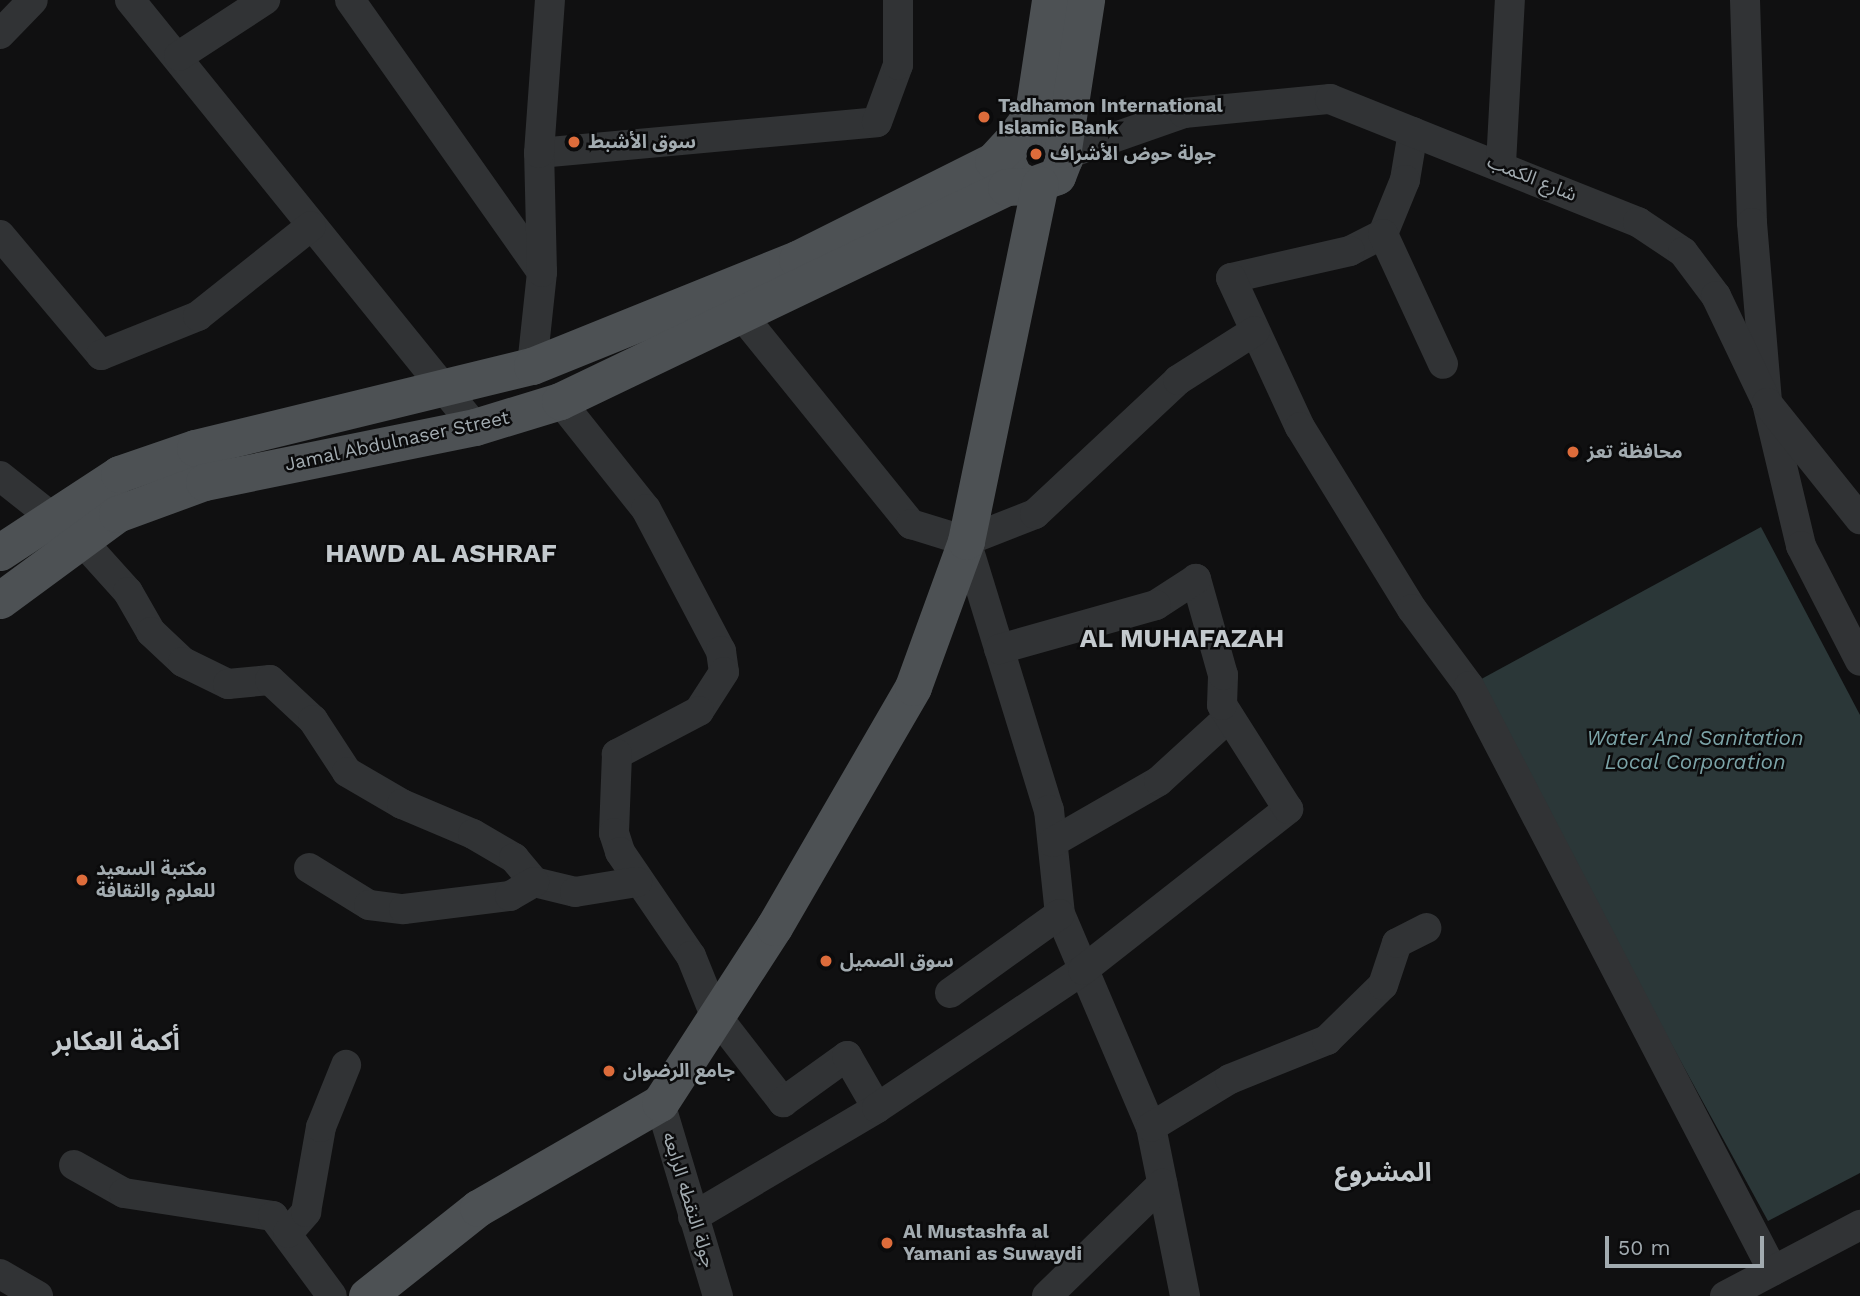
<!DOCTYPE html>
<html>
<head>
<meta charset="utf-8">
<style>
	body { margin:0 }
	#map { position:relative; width:1860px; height:1296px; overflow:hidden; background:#101011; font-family:"Work Sans","Noto Sans Arabic",sans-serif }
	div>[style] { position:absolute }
	.water>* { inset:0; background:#2b3738 }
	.minor>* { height:30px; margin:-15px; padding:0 15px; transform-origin:15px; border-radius:15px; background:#313335 }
	.major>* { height:37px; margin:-18.5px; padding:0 18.5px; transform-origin:18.5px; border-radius:18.5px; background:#4d5154 }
	.dots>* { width:19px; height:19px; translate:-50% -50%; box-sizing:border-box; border:4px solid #0b0b0c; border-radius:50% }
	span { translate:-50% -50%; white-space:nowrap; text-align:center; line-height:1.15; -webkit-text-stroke:5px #0b0b0c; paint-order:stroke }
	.poi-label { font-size:19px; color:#a2abb0; font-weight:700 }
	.left { translate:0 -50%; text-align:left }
	.street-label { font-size:19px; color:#a2abb0 }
	.water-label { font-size:21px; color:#7ca4a8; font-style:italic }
	.district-label { font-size:26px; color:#c3c9cd; font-weight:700 }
	.scale { position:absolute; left:1605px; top:1236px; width:159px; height:32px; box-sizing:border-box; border:4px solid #a2abb0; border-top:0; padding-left:9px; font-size:21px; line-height:24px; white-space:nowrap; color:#a2abb0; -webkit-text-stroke:5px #0b0b0c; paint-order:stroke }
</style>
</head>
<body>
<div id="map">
	<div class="water">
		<i style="clip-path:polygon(1761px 527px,1860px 715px,1860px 1173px,1768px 1221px,1474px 683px)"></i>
	</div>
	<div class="minor">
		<i style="left:130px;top:0;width:549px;rotate:51.06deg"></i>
		<i style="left:350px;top:0;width:333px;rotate:54.8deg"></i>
		<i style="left:1745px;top:0;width:223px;rotate:88.2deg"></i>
		<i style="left:1752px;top:223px;width:181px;rotate:85.2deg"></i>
		<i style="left:1767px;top:403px;width:147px;rotate:76.6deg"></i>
		<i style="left:1801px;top:546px;width:129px;rotate:62.8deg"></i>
		<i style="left:0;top:34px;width:47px;rotate:-45.9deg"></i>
		<i style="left:179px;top:56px;width:103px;rotate:-33.1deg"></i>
		<i style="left:1413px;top:132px;width:49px;rotate:99.5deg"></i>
		<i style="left:1405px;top:180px;width:58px;rotate:112.2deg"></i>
		<i style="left:1383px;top:234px;width:37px;rotate:153deg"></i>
		<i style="left:1350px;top:251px;width:122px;rotate:167.2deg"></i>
		<i style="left:1231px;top:278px;width:164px;rotate:65.2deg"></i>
		<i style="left:1300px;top:427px;width:214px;rotate:58.4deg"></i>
		<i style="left:1412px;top:609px;width:96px;rotate:53.5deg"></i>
		<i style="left:1469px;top:686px;width:659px;rotate:62.54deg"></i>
		<i style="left:539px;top:153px;width:339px;rotate:-5.2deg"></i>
		<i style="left:877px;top:122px;width:61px;rotate:-69.8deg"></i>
		<i style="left:898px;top:65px;width:65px;rotate:-90deg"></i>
		<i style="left:1064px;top:155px;width:127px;rotate:-19.3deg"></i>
		<i style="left:1184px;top:113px;width:147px;rotate:-5.5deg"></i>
		<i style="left:1330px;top:99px;width:332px;rotate:21.8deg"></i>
		<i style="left:1638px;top:222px;width:54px;rotate:33.7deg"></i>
		<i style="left:1683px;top:252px;width:55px;rotate:53.1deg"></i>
		<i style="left:1716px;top:296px;width:119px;rotate:64.5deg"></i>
		<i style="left:1767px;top:403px;width:149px;rotate:51.3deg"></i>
		<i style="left:1501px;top:164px;width:164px;rotate:-86.9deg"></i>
		<i style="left:1383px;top:234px;width:143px;rotate:65.2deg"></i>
		<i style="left:0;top:235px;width:157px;rotate:49.9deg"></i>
		<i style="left:101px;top:355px;width:105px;rotate:-21.9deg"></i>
		<i style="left:198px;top:316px;width:144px;rotate:-38.5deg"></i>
		<i style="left:740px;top:313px;width:272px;rotate:51deg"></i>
		<i style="left:911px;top:524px;width:58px;rotate:17.2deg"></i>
		<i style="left:966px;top:541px;width:74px;rotate:-21.4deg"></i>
		<i style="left:1035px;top:514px;width:196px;rotate:-43.1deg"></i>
		<i style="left:1178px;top:380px;width:91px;rotate:-32.5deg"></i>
		<i style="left:532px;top:366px;width:95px;rotate:-83.9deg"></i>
		<i style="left:542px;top:272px;width:119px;rotate:-91.4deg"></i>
		<i style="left:539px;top:153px;width:153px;rotate:-85.9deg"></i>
		<i style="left:560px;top:401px;width:138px;rotate:51.5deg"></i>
		<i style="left:646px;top:509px;width:161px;rotate:62.2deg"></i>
		<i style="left:721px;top:651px;width:21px;rotate:82deg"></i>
		<i style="left:724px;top:672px;width:46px;rotate:122.7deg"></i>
		<i style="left:699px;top:711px;width:93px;rotate:152.3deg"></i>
		<i style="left:617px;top:754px;width:79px;rotate:92.2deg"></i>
		<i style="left:614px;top:833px;width:20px;rotate:72deg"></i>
		<i style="left:620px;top:852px;width:126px;rotate:55.7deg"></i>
		<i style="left:691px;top:956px;width:61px;rotate:68deg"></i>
		<i style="left:714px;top:1013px;width:113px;rotate:52.2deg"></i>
		<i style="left:783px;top:1102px;width:79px;rotate:-35.7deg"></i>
		<i style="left:847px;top:1056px;width:60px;rotate:60deg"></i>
		<i style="left:0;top:476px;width:106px;rotate:38.5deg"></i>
		<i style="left:83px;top:542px;width:67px;rotate:48deg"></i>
		<i style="left:128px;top:592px;width:46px;rotate:60.1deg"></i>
		<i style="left:151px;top:632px;width:44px;rotate:43.2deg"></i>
		<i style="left:183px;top:662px;width:50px;rotate:26.1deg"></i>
		<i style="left:228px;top:684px;width:42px;rotate:-5.4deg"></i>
		<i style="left:270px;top:680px;width:59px;rotate:42.9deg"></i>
		<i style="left:313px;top:720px;width:62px;rotate:56.8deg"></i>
		<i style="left:347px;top:772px;width:64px;rotate:30.2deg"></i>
		<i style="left:402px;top:804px;width:77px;rotate:22.9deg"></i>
		<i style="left:473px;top:834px;width:48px;rotate:30.3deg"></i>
		<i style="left:514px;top:858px;width:31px;rotate:50deg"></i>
		<i style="left:534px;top:882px;width:42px;rotate:13.7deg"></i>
		<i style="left:575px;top:892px;width:63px;rotate:-9.2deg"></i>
		<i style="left:966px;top:541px;width:282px;rotate:72.9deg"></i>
		<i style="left:1049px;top:810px;width:105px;rotate:84deg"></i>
		<i style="left:1060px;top:914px;width:232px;rotate:66.9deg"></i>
		<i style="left:1151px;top:1127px;width:172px;rotate:78.6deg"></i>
		<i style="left:1053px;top:842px;width:122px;rotate:-29.9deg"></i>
		<i style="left:1159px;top:781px;width:95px;rotate:-42.4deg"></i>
		<i style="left:309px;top:868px;width:70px;rotate:31.7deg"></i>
		<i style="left:369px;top:905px;width:35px;rotate:7deg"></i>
		<i style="left:404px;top:909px;width:107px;rotate:-7deg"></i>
		<i style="left:510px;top:896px;width:28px;rotate:-30deg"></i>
		<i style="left:950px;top:993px;width:135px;rotate:-35.7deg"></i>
		<i style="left:660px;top:1103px;width:202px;rotate:73.3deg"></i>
		<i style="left:1151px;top:1127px;width:92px;rotate:-31.3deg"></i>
		<i style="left:1230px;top:1079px;width:105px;rotate:-21.9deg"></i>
		<i style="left:1327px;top:1040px;width:78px;rotate:-44.5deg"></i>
		<i style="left:1383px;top:985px;width:44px;rotate:-71.6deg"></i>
		<i style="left:1397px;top:943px;width:33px;rotate:-27deg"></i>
		<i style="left:74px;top:1165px;width:57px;rotate:29.2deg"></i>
		<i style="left:124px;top:1193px;width:151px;rotate:8.8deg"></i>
		<i style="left:273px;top:1216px;width:99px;rotate:53.6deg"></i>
		<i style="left:693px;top:1217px;width:214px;rotate:-30.6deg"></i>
		<i style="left:877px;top:1108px;width:248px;rotate:-33.8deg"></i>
		<i style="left:1083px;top:970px;width:261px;rotate:-38.1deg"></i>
		<i style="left:1288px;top:809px;width:123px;rotate:-122.4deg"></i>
		<i style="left:1222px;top:705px;width:30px;rotate:-88deg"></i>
		<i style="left:1223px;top:675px;width:100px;rotate:-105.7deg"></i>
		<i style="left:1196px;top:579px;width:48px;rotate:147deg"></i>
		<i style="left:1156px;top:605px;width:163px;rotate:164.3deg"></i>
		<i style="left:288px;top:1233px;width:28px;rotate:-49deg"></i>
		<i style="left:306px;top:1212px;width:86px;rotate:-80deg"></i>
		<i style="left:321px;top:1127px;width:67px;rotate:-68deg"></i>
		<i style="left:0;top:1274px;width:44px;rotate:30.1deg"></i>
		<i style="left:1047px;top:1296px;width:161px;rotate:-44.2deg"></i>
		<i style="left:1725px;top:1296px;width:153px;rotate:-27.7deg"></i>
	</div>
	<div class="major">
		<i style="left:1017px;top:135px;width:18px;rotate:-22deg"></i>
		<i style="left:1034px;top:128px;width:28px;rotate:26deg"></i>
		<i style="left:1059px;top:140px;width:19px;rotate:74deg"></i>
		<i style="left:1064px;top:158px;width:19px;rotate:111deg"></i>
		<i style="left:1057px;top:176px;width:29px;rotate:160deg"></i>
		<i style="left:1030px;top:186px;width:18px;rotate:-151deg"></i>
		<i style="left:1014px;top:177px;width:19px;rotate:-115deg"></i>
		<i style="left:1006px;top:160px;width:19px;rotate:-74deg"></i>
		<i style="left:1011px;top:142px;width:36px;rotate:-53deg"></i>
		<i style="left:1033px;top:113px;width:114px;rotate:-81.4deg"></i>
		<i style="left:1063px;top:149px;width:151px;rotate:-81.2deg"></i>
		<i style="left:0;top:552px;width:142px;rotate:-33.2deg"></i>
		<i style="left:119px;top:474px;width:80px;rotate:-18.9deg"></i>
		<i style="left:195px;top:448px;width:347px;rotate:-13.7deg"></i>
		<i style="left:532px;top:366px;width:286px;rotate:-22deg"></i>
		<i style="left:797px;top:259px;width:219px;rotate:-26.6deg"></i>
		<i style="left:993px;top:161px;width:26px;rotate:-47deg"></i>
		<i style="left:0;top:600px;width:145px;rotate:-36.3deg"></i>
		<i style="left:117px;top:514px;width:93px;rotate:-20.2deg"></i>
		<i style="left:204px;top:482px;width:277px;rotate:-11.5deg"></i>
		<i style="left:475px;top:427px;width:89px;rotate:-17deg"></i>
		<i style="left:560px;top:401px;width:495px;rotate:-25.6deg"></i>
		<i style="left:1006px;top:187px;width:24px;rotate:-2deg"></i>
		<i style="left:367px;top:1296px;width:142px;rotate:-38.4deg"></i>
		<i style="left:478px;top:1208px;width:210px;rotate:-30deg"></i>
		<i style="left:660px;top:1103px;width:210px;rotate:-57.1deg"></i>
		<i style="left:774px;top:927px;width:277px;rotate:-59.9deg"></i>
		<i style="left:913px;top:687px;width:155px;rotate:-70deg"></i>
		<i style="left:966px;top:541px;width:364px;rotate:-78.3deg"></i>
	</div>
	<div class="dots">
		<i style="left:984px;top:117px;background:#dd6c3b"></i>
		<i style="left:574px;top:142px;background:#dd6c3b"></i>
		<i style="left:1036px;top:154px;background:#dd6c3b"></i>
		<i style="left:1573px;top:452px;background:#dd6c3b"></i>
		<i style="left:82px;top:880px;background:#dd6c3b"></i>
		<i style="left:826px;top:961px;background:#dd6c3b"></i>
		<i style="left:609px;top:1071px;background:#dd6c3b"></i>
		<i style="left:887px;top:1243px;background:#dd6c3b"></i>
	</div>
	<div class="poi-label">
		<span class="left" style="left:998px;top:117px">Tadhamon International<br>Islamic Bank</span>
		<span class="left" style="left:588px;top:142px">سوق الأشبط</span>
		<span class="left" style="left:1050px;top:154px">جولة حوض الأشراف</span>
		<span class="left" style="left:1587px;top:452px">محافظة تعز</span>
		<span class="left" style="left:96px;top:880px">مكتبة السعيد<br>للعلوم والثقافة</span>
		<span class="left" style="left:840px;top:961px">سوق الصميل</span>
		<span class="left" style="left:623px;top:1071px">جامع الرضوان</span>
		<span class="left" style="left:903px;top:1243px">Al Mustashfa al<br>Yamani as Suwaydi</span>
	</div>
	<div class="street-label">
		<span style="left:1532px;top:178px;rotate:22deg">شارع الكمب</span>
		<span style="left:397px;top:441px;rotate:-12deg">Jamal Abdulnaser Street</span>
		<span style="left:689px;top:1200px;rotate:73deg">جولة النقطه الرابعه</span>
	</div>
	<div class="water-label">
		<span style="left:1695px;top:750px">Water And Sanitation<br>Local Corporation</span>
	</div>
	<div class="district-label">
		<span style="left:441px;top:554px">HAWD AL ASHRAF</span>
		<span style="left:1182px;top:639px">AL MUHAFAZAH</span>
		<span style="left:116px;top:1042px">أكمة العكابر</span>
		<span style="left:1383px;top:1173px">المشروع</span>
	</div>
	<div class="scale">50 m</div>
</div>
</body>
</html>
